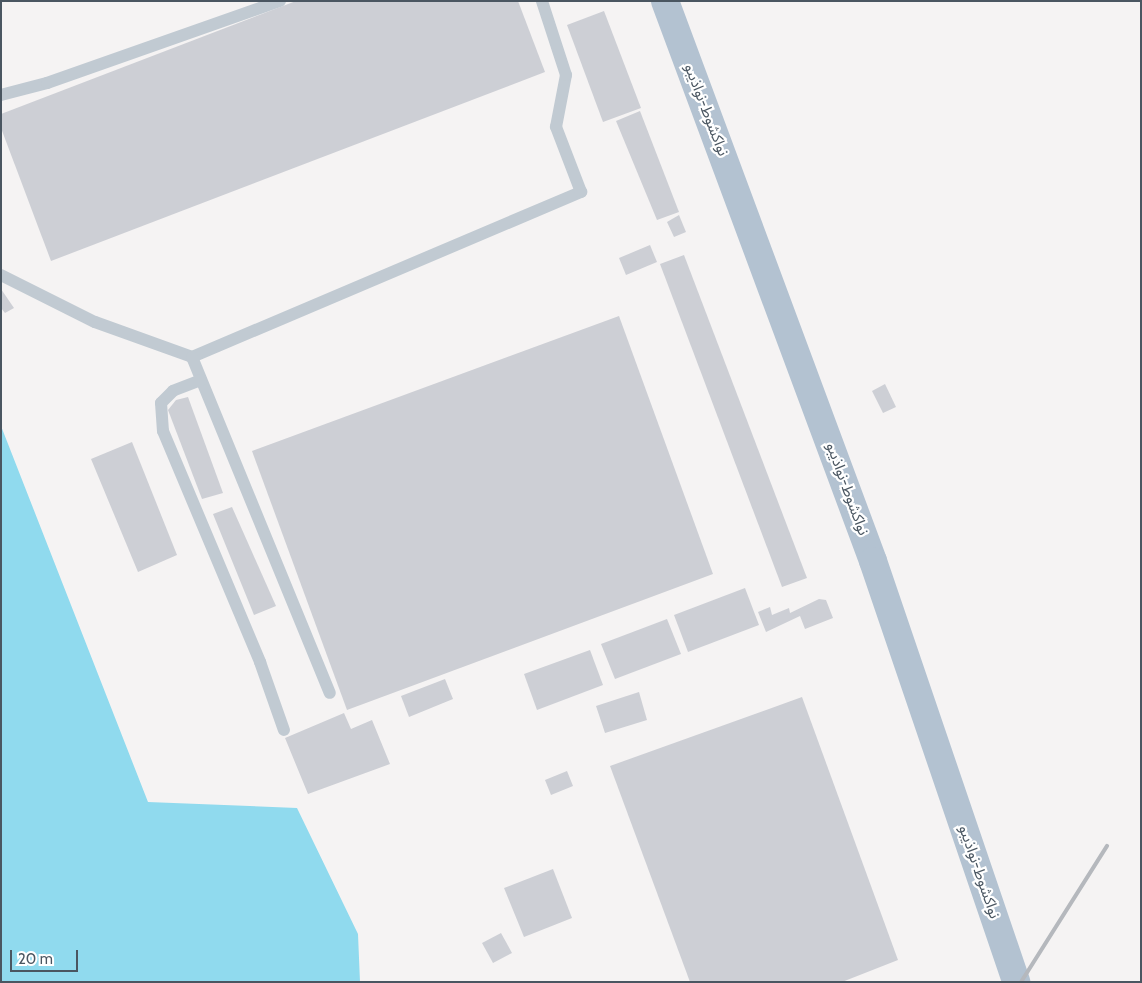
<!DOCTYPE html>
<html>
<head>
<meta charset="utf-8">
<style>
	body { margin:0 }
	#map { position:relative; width:1142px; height:983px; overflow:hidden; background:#f5f3f3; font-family:Cabin,"Noto Sans Arabic",sans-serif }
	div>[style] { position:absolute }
	.water>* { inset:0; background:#90daee }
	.building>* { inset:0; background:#cdcfd5 }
	.lane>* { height:12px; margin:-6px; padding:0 6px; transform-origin:6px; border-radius:6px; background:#c1cad2 }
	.primary>* { height:28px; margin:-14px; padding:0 14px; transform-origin:14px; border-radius:14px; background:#b3c2d1 }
	.rail>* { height:4px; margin:-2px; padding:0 2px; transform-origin:2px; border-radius:2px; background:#b5b8bd }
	span { translate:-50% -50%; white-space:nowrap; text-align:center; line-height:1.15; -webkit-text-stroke:4.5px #fff; paint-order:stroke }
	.street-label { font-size:15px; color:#4a5661 }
	.frame { position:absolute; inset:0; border:2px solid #4a5661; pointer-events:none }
	.scale { position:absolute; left:10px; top:950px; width:68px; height:22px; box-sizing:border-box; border:2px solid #4a5661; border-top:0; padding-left:6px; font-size:15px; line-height:18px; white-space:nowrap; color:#4a5661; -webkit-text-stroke:4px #fff; paint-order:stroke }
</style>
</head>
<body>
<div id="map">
	<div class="water">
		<i style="clip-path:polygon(1px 426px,148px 802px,297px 808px,358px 934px,360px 982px,1px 982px)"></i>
	</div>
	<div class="building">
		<i style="clip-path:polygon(296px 1px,518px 1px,545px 72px,51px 261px,1px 128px,1px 114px)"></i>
		<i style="clip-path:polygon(604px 11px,641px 108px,603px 122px,567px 25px)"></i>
		<i style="clip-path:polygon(640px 111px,679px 212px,657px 220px,616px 121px)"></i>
		<i style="clip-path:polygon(679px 215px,686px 232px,674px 237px,667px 222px)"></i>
		<i style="clip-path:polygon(650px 245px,657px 262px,626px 275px,619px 258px)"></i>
		<i style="clip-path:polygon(684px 255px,807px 578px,782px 587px,660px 264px)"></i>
		<i style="clip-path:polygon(1px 289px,14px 308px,5px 313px,1px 308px)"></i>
		<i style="clip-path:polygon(619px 316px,713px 574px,347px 710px,252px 451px)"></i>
		<i style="clip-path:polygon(885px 384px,896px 407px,883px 413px,872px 391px)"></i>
		<i style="clip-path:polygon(188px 397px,223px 493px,202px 499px,168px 410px,176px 400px)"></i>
		<i style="clip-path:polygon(132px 442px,177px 555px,138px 572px,91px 459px)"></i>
		<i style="clip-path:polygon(232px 507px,276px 606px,254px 615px,213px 514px)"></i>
		<i style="clip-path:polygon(745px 588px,759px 625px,688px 652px,674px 615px)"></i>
		<i style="clip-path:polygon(819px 599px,826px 600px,833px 618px,805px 629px,800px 616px,766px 632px,758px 612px,770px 607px,772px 615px,789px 608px,790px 613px)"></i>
		<i style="clip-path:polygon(667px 619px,681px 654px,615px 679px,601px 644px)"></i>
		<i style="clip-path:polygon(590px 650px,603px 685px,537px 710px,524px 674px)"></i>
		<i style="clip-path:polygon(445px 679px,453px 699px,409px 717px,401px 696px)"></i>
		<i style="clip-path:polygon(639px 692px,647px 720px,605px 733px,596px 706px)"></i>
		<i style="clip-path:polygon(802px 697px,898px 960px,842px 982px,690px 982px,610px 766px)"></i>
		<i style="clip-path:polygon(344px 713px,351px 729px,372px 720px,390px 764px,308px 794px,285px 738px)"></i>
		<i style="clip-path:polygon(567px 771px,573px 786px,551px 795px,545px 780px)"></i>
		<i style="clip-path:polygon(553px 869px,572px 918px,524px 937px,504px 888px)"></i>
		<i style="clip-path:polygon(501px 933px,512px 953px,493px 963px,482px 943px)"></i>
	</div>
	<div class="lane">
		<i style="left:1px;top:95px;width:48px;rotate:-14.6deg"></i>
		<i style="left:47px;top:83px;width:247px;rotate:-19.4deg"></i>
		<i style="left:1px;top:275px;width:105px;rotate:26.6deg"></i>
		<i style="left:95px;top:322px;width:103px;rotate:19.8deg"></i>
		<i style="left:192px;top:357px;width:423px;rotate:-23deg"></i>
		<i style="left:581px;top:192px;width:70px;rotate:-111deg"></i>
		<i style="left:556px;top:127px;width:53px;rotate:-79.1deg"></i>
		<i style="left:566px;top:75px;width:78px;rotate:-108deg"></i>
		<i style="left:192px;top:357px;width:363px;rotate:67.7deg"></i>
		<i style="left:201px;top:380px;width:30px;rotate:159deg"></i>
		<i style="left:173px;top:391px;width:17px;rotate:135deg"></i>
		<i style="left:161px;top:403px;width:28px;rotate:86deg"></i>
		<i style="left:163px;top:431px;width:251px;rotate:67.2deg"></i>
		<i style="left:260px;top:662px;width:72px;rotate:70.6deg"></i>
	</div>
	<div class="primary">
		<i style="left:665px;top:1px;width:597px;rotate:69.62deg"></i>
		<i style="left:873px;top:561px;width:445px;rotate:71.2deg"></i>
	</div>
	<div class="rail">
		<i style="left:1021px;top:982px;width:161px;rotate:-57.7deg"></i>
	</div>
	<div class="street-label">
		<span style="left:706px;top:110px;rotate:69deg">نواكشوط-نواذيبو</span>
		<span style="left:847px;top:489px;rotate:70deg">نواكشوط-نواذيبو</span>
		<span style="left:979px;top:872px;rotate:71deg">نواكشوط-نواذيبو</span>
	</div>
	<div class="frame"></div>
	<div class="scale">20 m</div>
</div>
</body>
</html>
